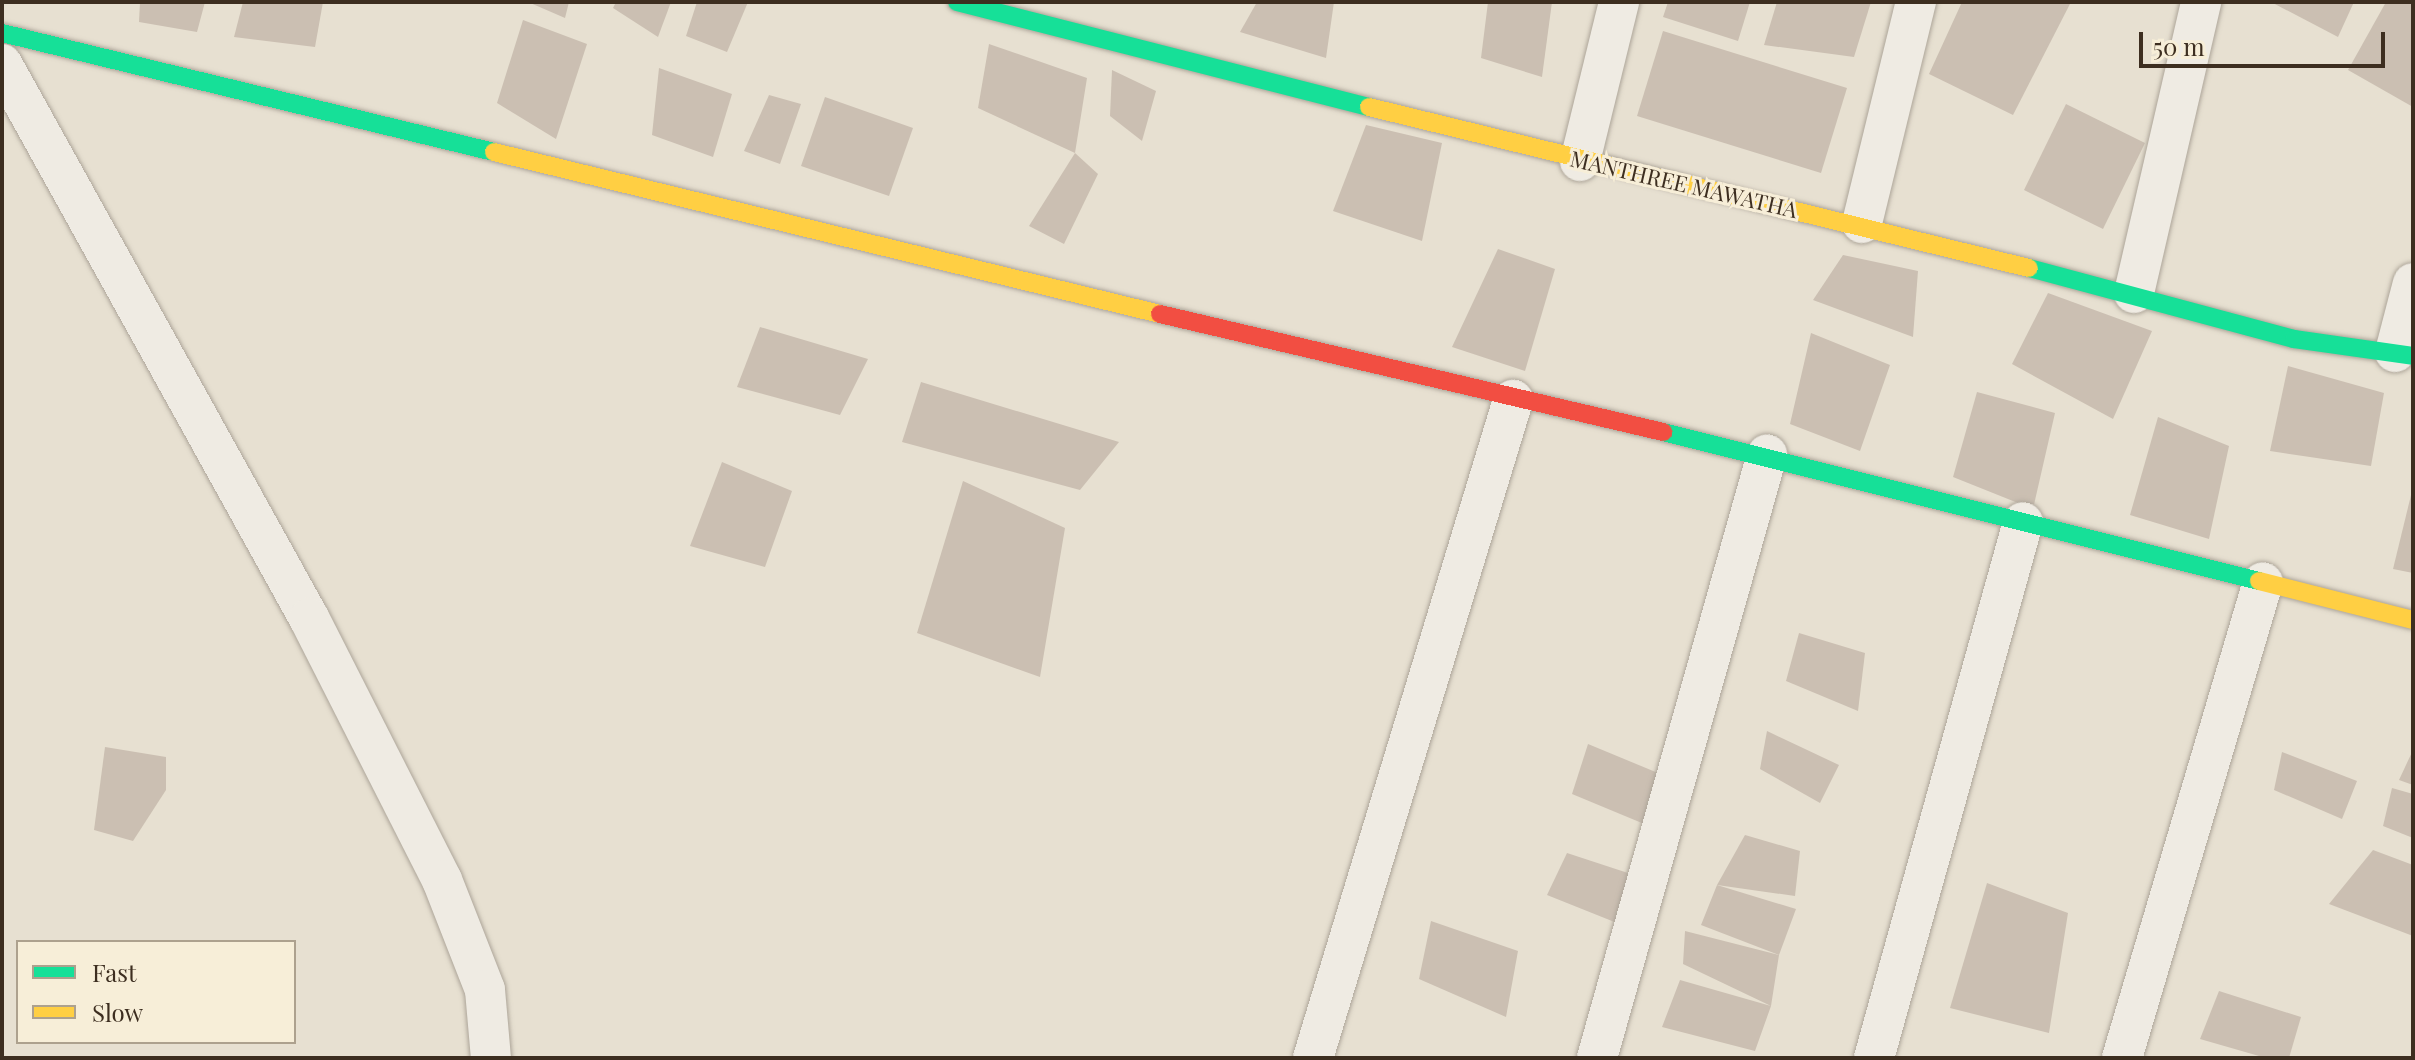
<!DOCTYPE html>
<html>
<head>
<meta charset="utf-8">
<style>
	body { margin:0 }
	#map { position:relative; width:2415px; height:1060px; overflow:hidden; background:#e7e0d1; font-family:"Playfair Display",serif }
	div>[style] { position:absolute }
	.building>* { inset:0; background:#cbbfb2 }
	.roads { filter:drop-shadow(0 0 2px #ada599) drop-shadow(0 0 2px #ada599) }
	.street>* { height:40px; margin:-20px; padding:0 20px; transform-origin:20px; border-radius:20px; background:#efebe3 }
	.fast>* { height:18px; margin:-9px; padding:0 9px; transform-origin:9px; border-radius:9px; background:#16e098 }
	.slow>* { height:18px; margin:-9px; padding:0 9px; transform-origin:9px; border-radius:9px; background:#ffcf43 }
	.jam>* { height:18px; margin:-9px; padding:0 9px; transform-origin:9px; border-radius:9px; background:#f24e42 }
	span { translate:-50% -50%; white-space:nowrap; text-align:center; line-height:1.15; -webkit-text-stroke:6px #f7eed8; paint-order:stroke }
	.street-label { font-size:22px; color:#3d2e20 }
	.frame { position:absolute; inset:0; border:4px solid #3d2e20; pointer-events:none }
	.legend { position:absolute; left:16px; top:940px; width:280px; height:104px; box-sizing:border-box; background:#f7eed8; border:2px solid #ada18e; margin:0; padding:10px 14px; list-style:none; font-size:24px; color:#3d2e20 }
	.legend li { display:flex; align-items:center; gap:16px; height:40px }
	.legend b { width:40px; border:2px solid #ada18e }
	.scale { position:absolute; left:2139px; top:32px; width:246px; height:36px; box-sizing:border-box; border:4px solid #3d2e20; border-top:0; padding-left:10px; font-size:24px; line-height:28px; white-space:nowrap; color:#3d2e20; -webkit-text-stroke:6px #f7eed8; paint-order:stroke }
</style>
</head>
<body>
<div id="map">
	<div class="building">
		<i style="clip-path:polygon(140px 2px,205px 2px,197px 32px,139px 22px)"></i>
		<i style="clip-path:polygon(243px 2px,323px 2px,315px 47px,234px 37px)"></i>
		<i style="clip-path:polygon(528px 2px,569px 2px,565px 18px)"></i>
		<i style="clip-path:polygon(616px 2px,671px 2px,658px 37px,613px 8px)"></i>
		<i style="clip-path:polygon(697px 2px,748px 2px,727px 52px,686px 36px)"></i>
		<i style="clip-path:polygon(1257px 2px,1334px 2px,1326px 58px,1240px 32px)"></i>
		<i style="clip-path:polygon(1488px 2px,1552px 2px,1542px 77px,1481px 58px)"></i>
		<i style="clip-path:polygon(1668px 2px,1750px 2px,1738px 41px,1663px 17px)"></i>
		<i style="clip-path:polygon(1777px 2px,1871px 2px,1854px 57px,1764px 45px)"></i>
		<i style="clip-path:polygon(1962px 2px,2071px 2px,2013px 115px,1929px 74px)"></i>
		<i style="clip-path:polygon(2271px 2px,2354px 2px,2338px 37px)"></i>
		<i style="clip-path:polygon(2386px 2px,2413px 2px,2413px 107px,2348px 70px)"></i>
		<i style="clip-path:polygon(523px 20px,587px 44px,556px 139px,497px 103px)"></i>
		<i style="clip-path:polygon(1663px 31px,1847px 88px,1821px 173px,1637px 116px)"></i>
		<i style="clip-path:polygon(989px 44px,1087px 78px,1075px 153px,978px 108px)"></i>
		<i style="clip-path:polygon(659px 68px,732px 94px,713px 157px,652px 135px)"></i>
		<i style="clip-path:polygon(1112px 70px,1156px 91px,1142px 141px,1110px 116px)"></i>
		<i style="clip-path:polygon(769px 95px,801px 104px,780px 164px,744px 151px)"></i>
		<i style="clip-path:polygon(825px 97px,913px 128px,889px 196px,801px 166px)"></i>
		<i style="clip-path:polygon(2066px 104px,2145px 143px,2103px 229px,2024px 190px)"></i>
		<i style="clip-path:polygon(1366px 125px,1442px 143px,1422px 241px,1333px 211px)"></i>
		<i style="clip-path:polygon(1075px 153px,1098px 174px,1064px 244px,1029px 226px)"></i>
		<i style="clip-path:polygon(1498px 249px,1555px 269px,1525px 371px,1452px 347px)"></i>
		<i style="clip-path:polygon(1843px 255px,1918px 271px,1913px 337px,1813px 300px)"></i>
		<i style="clip-path:polygon(2048px 293px,2152px 331px,2113px 419px,2012px 364px)"></i>
		<i style="clip-path:polygon(760px 327px,868px 359px,840px 415px,737px 387px)"></i>
		<i style="clip-path:polygon(1811px 333px,1890px 365px,1860px 451px,1790px 424px)"></i>
		<i style="clip-path:polygon(2288px 366px,2384px 393px,2371px 466px,2270px 451px)"></i>
		<i style="clip-path:polygon(921px 382px,1119px 442px,1080px 490px,902px 442px)"></i>
		<i style="clip-path:polygon(1977px 392px,2055px 413px,2033px 509px,1953px 477px)"></i>
		<i style="clip-path:polygon(2158px 417px,2229px 446px,2209px 539px,2130px 515px)"></i>
		<i style="clip-path:polygon(722px 462px,792px 491px,765px 567px,690px 546px)"></i>
		<i style="clip-path:polygon(963px 481px,1065px 528px,1040px 677px,917px 633px)"></i>
		<i style="clip-path:polygon(2412px 491px,2413px 491px,2413px 573px,2393px 569px)"></i>
		<i style="clip-path:polygon(1799px 633px,1865px 653px,1858px 711px,1786px 681px)"></i>
		<i style="clip-path:polygon(1767px 731px,1839px 765px,1820px 803px,1760px 769px)"></i>
		<i style="clip-path:polygon(1588px 744px,1658px 773px,1649px 826px,1572px 794px)"></i>
		<i style="clip-path:polygon(105px 747px,166px 757px,166px 790px,133px 841px,94px 830px)"></i>
		<i style="clip-path:polygon(2413px 750px,2413px 785px,2399px 780px)"></i>
		<i style="clip-path:polygon(2282px 752px,2357px 781px,2342px 819px,2274px 790px)"></i>
		<i style="clip-path:polygon(2392px 788px,2413px 794px,2413px 838px,2383px 826px)"></i>
		<i style="clip-path:polygon(1745px 835px,1800px 851px,1795px 896px,1717px 885px)"></i>
		<i style="clip-path:polygon(2373px 850px,2413px 865px,2413px 936px,2329px 904px)"></i>
		<i style="clip-path:polygon(1567px 853px,1631px 874px,1617px 923px,1547px 895px)"></i>
		<i style="clip-path:polygon(1987px 883px,2068px 913px,2049px 1033px,1950px 1008px)"></i>
		<i style="clip-path:polygon(1717px 885px,1796px 909px,1779px 955px,1701px 925px)"></i>
		<i style="clip-path:polygon(1431px 921px,1518px 951px,1506px 1017px,1419px 979px)"></i>
		<i style="clip-path:polygon(1685px 931px,1779px 955px,1771px 1006px,1755px 1051px,1662px 1027px,1680px 980px,1771px 1006px,1683px 964px)"></i>
		<i style="clip-path:polygon(2219px 991px,2301px 1017px,2289px 1058px,2266px 1058px,2200px 1039px)"></i>
	</div>
	<div class="roads">
		<div class="street">
			<i style="left:2px;top:64px;width:633px;rotate:61.01deg"></i>
			<i style="left:309px;top:618px;width:294px;rotate:63.1deg"></i>
			<i style="left:442px;top:880px;width:118px;rotate:68.6deg"></i>
			<i style="left:485px;top:990px;width:68px;rotate:85deg"></i>
			<i style="left:1580px;top:161px;width:164px;rotate:-76.2deg"></i>
			<i style="left:1862px;top:223px;width:228px;rotate:-76.3deg"></i>
			<i style="left:2134px;top:293px;width:299px;rotate:-77deg"></i>
			<i style="left:2395px;top:352px;width:71px;rotate:-75.4deg"></i>
			<i style="left:1313px;top:1058px;width:688px;rotate:-73.09deg"></i>
			<i style="left:1597px;top:1058px;width:627px;rotate:-74.26deg"></i>
			<i style="left:1874px;top:1058px;width:556px;rotate:-74.46deg"></i>
			<i style="left:2122px;top:1058px;width:496px;rotate:-73.5deg"></i>
		</div>
		<div class="fast">
			<i style="left:957px;top:2px;width:425px;rotate:14.3deg"></i>
			<i style="left:2px;top:33px;width:506px;rotate:13.6deg"></i>
			<i style="left:2029px;top:268px;width:274px;rotate:15deg"></i>
			<i style="left:2294px;top:339px;width:120px;rotate:8.1deg"></i>
			<i style="left:1663px;top:432px;width:614px;rotate:14.04deg"></i>
		</div>
		<div class="slow">
			<i style="left:1369px;top:107px;width:679px;rotate:13.71deg"></i>
			<i style="left:494px;top:152px;width:685px;rotate:13.67deg"></i>
			<i style="left:2259px;top:581px;width:159px;rotate:14.2deg"></i>
		</div>
		<div class="jam">
			<i style="left:1160px;top:314px;width:517px;rotate:13.2deg"></i>
		</div>
	</div>
	<div class="street-label">
		<span style="left:1684px;top:184px;rotate:13deg">MANTHREE MAWATHA</span>
	</div>
	<div class="frame"></div>
	<ul class="legend">
	<li><b style="height:10px;background:#16e098"></b>Fast</li>
	<li><b style="height:10px;background:#ffcf43"></b>Slow</li>
	</ul>
	<div class="scale">50 m</div>
</div>
</body>
</html>
